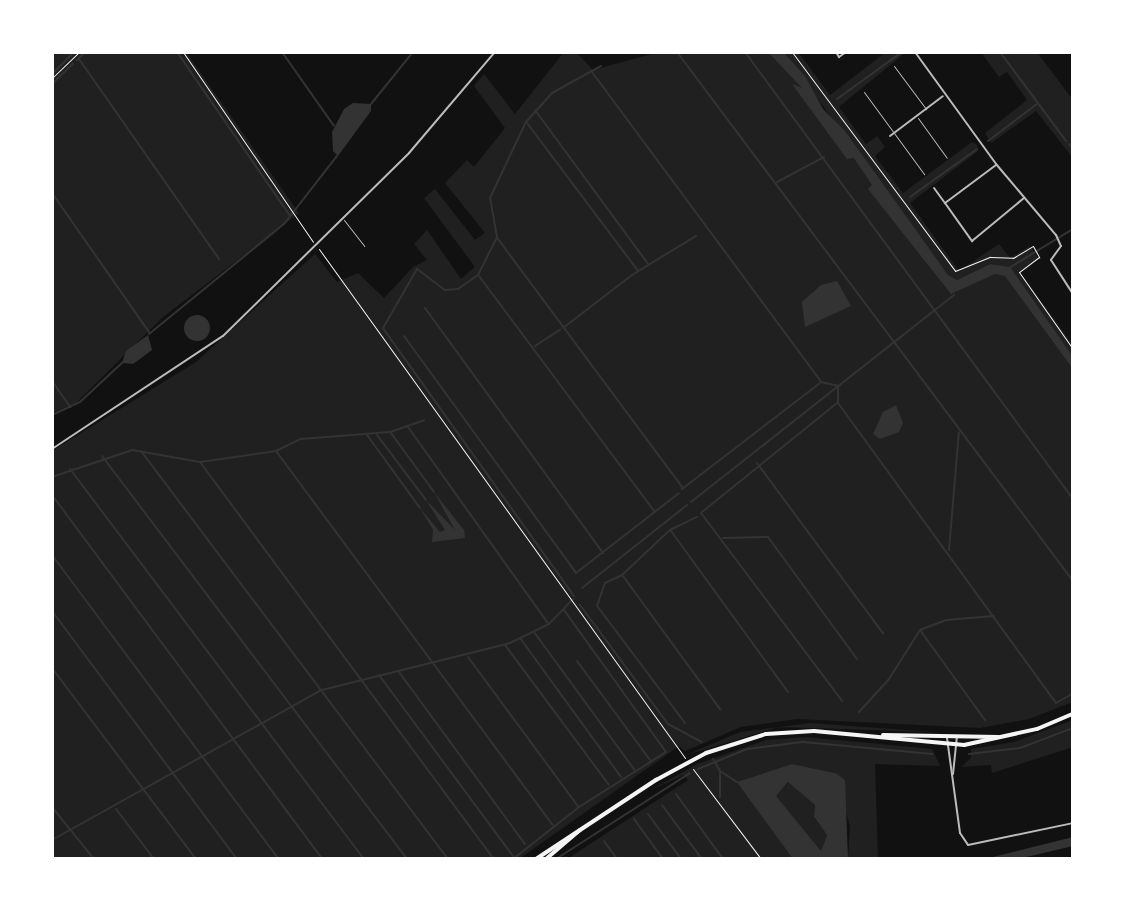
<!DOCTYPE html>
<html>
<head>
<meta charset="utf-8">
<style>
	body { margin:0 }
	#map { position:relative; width:1125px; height:911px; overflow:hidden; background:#111; font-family:"PT Sans Narrow",sans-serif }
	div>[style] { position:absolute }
	.green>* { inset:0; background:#202020 }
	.water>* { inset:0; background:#333 }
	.round { border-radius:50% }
	.stream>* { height:2px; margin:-1px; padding:0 1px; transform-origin:1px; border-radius:1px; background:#333 }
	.path>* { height:1px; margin:-0.5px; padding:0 0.5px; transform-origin:0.5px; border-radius:0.5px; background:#f5f5f5 }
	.service>* { height:1px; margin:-0.5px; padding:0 0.5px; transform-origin:0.5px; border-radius:0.5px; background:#bcbcbc }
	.minor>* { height:2px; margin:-1px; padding:0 1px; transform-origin:1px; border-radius:1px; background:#bcbcbc }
	.primary>* { height:4px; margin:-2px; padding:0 2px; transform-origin:2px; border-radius:2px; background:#f5f5f5 }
	.trunk>* { height:4px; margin:-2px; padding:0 2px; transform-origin:2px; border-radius:2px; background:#f5f5f5 }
	span { translate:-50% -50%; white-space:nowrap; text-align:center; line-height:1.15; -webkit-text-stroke:6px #fff; paint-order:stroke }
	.frame { position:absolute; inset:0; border:54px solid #fff; pointer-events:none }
</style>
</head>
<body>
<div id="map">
	<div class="green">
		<i style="clip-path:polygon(52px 52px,186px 52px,299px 213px,163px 317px,76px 403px,52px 413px)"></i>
		<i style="clip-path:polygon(564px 52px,576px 52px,593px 70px,659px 52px,777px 52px,954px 291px,989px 267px,1007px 270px,1042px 318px,1009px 267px,990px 264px,957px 280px,948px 275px,783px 52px,798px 52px,830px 95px,886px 52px,906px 52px,839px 107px,866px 144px,877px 136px,885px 147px,875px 156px,903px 193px,972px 142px,977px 145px,978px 151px,910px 203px,959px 271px,999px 244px,1010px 258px,1030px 246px,1038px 258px,1020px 272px,1073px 345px,1073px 357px,1067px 348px,1073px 361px,1073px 702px,1029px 719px,980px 728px,797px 719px,741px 727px,685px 751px,679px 746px,519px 859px,52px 859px,52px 451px,196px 362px,315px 254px,337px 282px,358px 273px,384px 298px,413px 267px,427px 260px,414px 244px,427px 230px,461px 279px,475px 267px,424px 198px,435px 189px,475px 240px,485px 233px,445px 183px,467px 160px,474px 167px,505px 128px,474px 86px,484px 74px,515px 114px)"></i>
		<i style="clip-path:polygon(981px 52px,1037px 52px,1073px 100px,1073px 158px,1036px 111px,991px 143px,985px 133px,1027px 100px,1007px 72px,999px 77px)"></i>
		<i style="clip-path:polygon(1073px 720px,1073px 747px,992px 773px,991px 765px,961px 767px,971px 758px,971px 749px,1014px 742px)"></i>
		<i style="clip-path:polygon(810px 723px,934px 732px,779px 727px,686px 755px,740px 732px)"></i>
		<i style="clip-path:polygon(806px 737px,932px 749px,940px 766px,875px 764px,878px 859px,848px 859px,850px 826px,835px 773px,792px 764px,738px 782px,793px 859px,567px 859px,688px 780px,684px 775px,651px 790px,697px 764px,766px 740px)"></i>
		<i style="clip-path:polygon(789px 782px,815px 805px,814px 818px,827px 835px,821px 851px,775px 796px)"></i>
	</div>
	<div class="water">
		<i style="clip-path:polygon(768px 52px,783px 52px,805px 76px,823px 109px,845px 131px,948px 275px,957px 280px,990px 264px,1010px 267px,1073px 357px,1073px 369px,1005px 276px,995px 274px,951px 294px,868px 189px,872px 185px,854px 158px,847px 159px,792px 84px,802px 88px)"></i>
		<i style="clip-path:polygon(353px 103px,371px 104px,371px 111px,338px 156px,333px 151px,332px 132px,344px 109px)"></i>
		<i style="clip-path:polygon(837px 281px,851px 306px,805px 327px,802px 302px,821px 285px)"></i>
		<i class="round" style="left:184px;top:315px;width:26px;height:26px"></i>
		<i style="clip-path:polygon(148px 335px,152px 350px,133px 364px,122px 363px,126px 351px)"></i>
		<i style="clip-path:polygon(896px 405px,903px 423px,899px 432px,880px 439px,873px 434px,883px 412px)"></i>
		<i style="clip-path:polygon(434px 492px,464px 530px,465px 538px,432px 542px,433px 530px,420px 508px,440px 532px,445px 530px,426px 500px,455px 530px)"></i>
		<i style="clip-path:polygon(evenodd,792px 764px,835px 773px,845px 780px,848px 859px,793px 859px,737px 782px,792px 764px,788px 782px,815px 805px,814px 817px,827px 835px,821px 851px,776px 796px,788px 782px)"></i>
		<i style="clip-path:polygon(1073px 837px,1073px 846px,1018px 859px,985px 859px)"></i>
	</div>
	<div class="stream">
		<i style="left:177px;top:52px;width:199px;rotate:55.4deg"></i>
		<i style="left:282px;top:52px;width:90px;rotate:54.9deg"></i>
		<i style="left:677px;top:52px;width:661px;rotate:53.18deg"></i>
		<i style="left:745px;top:52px;width:554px;rotate:53.73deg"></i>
		<i style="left:1000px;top:52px;width:111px;rotate:53.4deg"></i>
		<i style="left:79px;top:59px;width:244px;rotate:55deg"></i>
		<i style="left:77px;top:60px;width:11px;rotate:-45deg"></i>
		<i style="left:592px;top:72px;width:385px;rotate:53.5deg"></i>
		<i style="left:821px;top:382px;width:17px;rotate:13deg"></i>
		<i style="left:838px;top:386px;width:17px;rotate:90deg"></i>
		<i style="left:838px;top:403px;width:371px;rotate:54deg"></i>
		<i style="left:1056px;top:703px;width:20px;rotate:-30deg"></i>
		<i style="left:52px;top:74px;width:31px;rotate:-45deg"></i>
		<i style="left:52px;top:84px;width:29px;rotate:-44deg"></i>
		<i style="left:837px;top:99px;width:80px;rotate:-35.9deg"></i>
		<i style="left:371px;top:104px;width:67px;rotate:-51.1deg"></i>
		<i style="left:535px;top:110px;width:191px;rotate:53.7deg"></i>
		<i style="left:527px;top:123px;width:185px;rotate:53.1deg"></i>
		<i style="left:988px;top:141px;width:61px;rotate:-37.1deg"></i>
		<i style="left:1069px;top:144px;width:7px;rotate:56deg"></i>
		<i style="left:777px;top:182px;width:53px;rotate:-28deg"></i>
		<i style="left:52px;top:193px;width:169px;rotate:55.1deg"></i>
		<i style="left:910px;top:197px;width:82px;rotate:-35.6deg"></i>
		<i style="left:498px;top:239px;width:310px;rotate:53.4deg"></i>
		<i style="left:1009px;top:268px;width:75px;rotate:-31.4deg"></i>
		<i style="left:479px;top:276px;width:294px;rotate:53.3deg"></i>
		<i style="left:425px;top:308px;width:303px;rotate:54deg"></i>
		<i style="left:563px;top:328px;width:87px;rotate:-37.5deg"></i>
		<i style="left:632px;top:275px;width:75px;rotate:-31.4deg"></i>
		<i style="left:149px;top:334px;width:174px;rotate:-39.2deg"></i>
		<i style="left:284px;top:224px;width:86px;rotate:-52.1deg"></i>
		<i style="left:404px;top:336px;width:293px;rotate:54deg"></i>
		<i style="left:576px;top:573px;width:130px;rotate:-37.8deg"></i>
		<i style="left:535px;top:346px;width:30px;rotate:-33deg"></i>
		<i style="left:52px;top:381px;width:32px;rotate:55deg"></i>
		<i style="left:52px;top:415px;width:31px;rotate:-25deg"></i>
		<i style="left:80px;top:402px;width:59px;rotate:-42.9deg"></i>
		<i style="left:408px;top:427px;width:241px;rotate:54.5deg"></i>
		<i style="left:391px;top:433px;width:73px;rotate:53.9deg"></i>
		<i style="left:367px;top:435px;width:90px;rotate:54deg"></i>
		<i style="left:377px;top:435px;width:81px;rotate:53deg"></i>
		<i style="left:141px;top:451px;width:511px;rotate:53.04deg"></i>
		<i style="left:276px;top:451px;width:465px;rotate:53.5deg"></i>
		<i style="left:102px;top:456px;width:505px;rotate:52.88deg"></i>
		<i style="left:200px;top:462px;width:494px;rotate:53.5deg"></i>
		<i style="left:757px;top:463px;width:212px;rotate:53.5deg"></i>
		<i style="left:70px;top:469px;width:488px;rotate:53deg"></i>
		<i style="left:52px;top:477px;width:84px;rotate:-18.6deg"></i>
		<i style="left:132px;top:450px;width:69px;rotate:10deg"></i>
		<i style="left:200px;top:462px;width:77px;rotate:-8.2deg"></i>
		<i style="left:276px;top:451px;width:28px;rotate:-26deg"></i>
		<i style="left:301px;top:439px;width:89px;rotate:-4.5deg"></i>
		<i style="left:390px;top:432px;width:36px;rotate:-19deg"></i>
		<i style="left:682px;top:489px;width:174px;rotate:-37.5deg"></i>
		<i style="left:52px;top:495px;width:453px;rotate:53.4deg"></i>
		<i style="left:691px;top:502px;width:335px;rotate:-38.2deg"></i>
		<i style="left:702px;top:512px;width:174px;rotate:-38.9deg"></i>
		<i style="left:701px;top:513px;width:235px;rotate:53.1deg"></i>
		<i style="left:671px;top:531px;width:199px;rotate:54deg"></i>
		<i style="left:723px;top:538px;width:45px;rotate:-1.3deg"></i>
		<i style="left:768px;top:537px;width:151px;rotate:53.9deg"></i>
		<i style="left:949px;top:550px;width:118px;rotate:-85.2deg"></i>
		<i style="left:52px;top:555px;width:379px;rotate:53.3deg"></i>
		<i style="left:623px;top:576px;width:165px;rotate:53.9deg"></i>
		<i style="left:582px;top:588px;width:134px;rotate:-38.3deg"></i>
		<i style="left:574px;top:596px;width:329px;rotate:-125.5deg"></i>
		<i style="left:383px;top:328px;width:68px;rotate:-60deg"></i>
		<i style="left:417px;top:269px;width:35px;rotate:37deg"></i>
		<i style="left:445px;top:290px;width:13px;rotate:-4deg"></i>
		<i style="left:458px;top:289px;width:24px;rotate:-35deg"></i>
		<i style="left:478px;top:275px;width:42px;rotate:-63.4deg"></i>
		<i style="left:497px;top:237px;width:40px;rotate:-100deg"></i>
		<i style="left:490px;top:198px;width:84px;rotate:-64.7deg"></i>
		<i style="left:526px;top:122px;width:39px;rotate:-48deg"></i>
		<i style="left:552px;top:93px;width:56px;rotate:-28.9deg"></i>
		<i style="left:580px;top:605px;width:148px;rotate:53.5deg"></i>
		<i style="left:668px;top:724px;width:38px;rotate:28deg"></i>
		<i style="left:52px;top:611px;width:309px;rotate:53.3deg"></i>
		<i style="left:920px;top:630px;width:111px;rotate:54.2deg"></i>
		<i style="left:534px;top:632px;width:170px;rotate:53.9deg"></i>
		<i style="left:520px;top:638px;width:172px;rotate:54deg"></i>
		<i style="left:505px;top:645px;width:174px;rotate:53.4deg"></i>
		<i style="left:468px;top:657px;width:185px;rotate:53.6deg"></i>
		<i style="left:577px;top:661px;width:123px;rotate:53.6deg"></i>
		<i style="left:52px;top:668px;width:239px;rotate:53deg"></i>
		<i style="left:399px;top:672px;width:213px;rotate:53.8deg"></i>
		<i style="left:379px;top:675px;width:225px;rotate:53.5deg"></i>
		<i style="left:859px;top:712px;width:45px;rotate:-47.7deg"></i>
		<i style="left:889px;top:679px;width:58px;rotate:-57.7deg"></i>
		<i style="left:920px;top:630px;width:28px;rotate:-21deg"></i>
		<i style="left:946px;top:620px;width:48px;rotate:-4.8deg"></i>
		<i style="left:685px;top:723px;width:146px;rotate:-126.9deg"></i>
		<i style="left:597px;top:606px;width:24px;rotate:-71deg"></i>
		<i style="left:605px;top:583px;width:19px;rotate:-25deg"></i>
		<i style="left:622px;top:575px;width:66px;rotate:-43.2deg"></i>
		<i style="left:670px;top:530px;width:30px;rotate:-26deg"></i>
		<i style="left:969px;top:754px;width:51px;rotate:-6.7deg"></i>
		<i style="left:1020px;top:748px;width:57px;rotate:-20.7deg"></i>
		<i style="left:713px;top:759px;width:14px;rotate:60deg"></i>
		<i style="left:720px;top:771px;width:20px;rotate:33deg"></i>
		<i style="left:698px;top:769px;width:53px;rotate:-22.2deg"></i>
		<i style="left:747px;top:749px;width:56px;rotate:-7.1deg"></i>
		<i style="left:803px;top:742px;width:130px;rotate:5.3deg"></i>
		<i style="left:720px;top:771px;width:26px;rotate:90deg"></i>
		<i style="left:676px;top:794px;width:80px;rotate:54.1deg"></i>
		<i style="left:662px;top:805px;width:67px;rotate:53.5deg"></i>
		<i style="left:52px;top:807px;width:67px;rotate:51.1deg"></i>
		<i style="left:116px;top:809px;width:63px;rotate:52.8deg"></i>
		<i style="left:648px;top:814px;width:56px;rotate:53.7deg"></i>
		<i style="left:634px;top:819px;width:49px;rotate:54.1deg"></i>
		<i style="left:52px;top:840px;width:309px;rotate:-29.1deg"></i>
		<i style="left:322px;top:690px;width:194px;rotate:-14deg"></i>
		<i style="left:510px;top:643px;width:43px;rotate:-26deg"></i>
		<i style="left:549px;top:624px;width:35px;rotate:-46deg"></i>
		<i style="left:604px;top:841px;width:22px;rotate:54deg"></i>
		<i style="left:578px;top:858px;width:1px;rotate:90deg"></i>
		<i style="left:513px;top:859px;width:84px;rotate:-38.2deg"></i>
		<i style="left:579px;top:807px;width:103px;rotate:-32.3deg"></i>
		<i style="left:666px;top:752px;width:175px;rotate:-125.7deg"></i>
		<i style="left:556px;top:859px;width:159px;rotate:-32.7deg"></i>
	</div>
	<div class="path">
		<i style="left:183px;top:52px;width:230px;rotate:55.6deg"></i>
		<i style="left:792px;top:52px;width:273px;rotate:53.3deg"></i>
		<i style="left:955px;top:271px;width:38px;rotate:-22deg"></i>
		<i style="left:990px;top:257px;width:23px;rotate:2deg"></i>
		<i style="left:1013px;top:258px;width:23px;rotate:-31deg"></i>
		<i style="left:1033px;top:246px;width:13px;rotate:61deg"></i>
		<i style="left:1039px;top:257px;width:25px;rotate:143deg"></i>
		<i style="left:1019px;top:272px;width:94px;rotate:55deg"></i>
		<i style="left:52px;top:78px;width:37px;rotate:-44deg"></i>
		<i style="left:319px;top:249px;width:627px;rotate:54.28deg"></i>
		<i style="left:693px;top:769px;width:113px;rotate:52.9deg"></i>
	</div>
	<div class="service">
		<i style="left:894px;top:66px;width:54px;rotate:53.3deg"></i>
		<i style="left:864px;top:92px;width:102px;rotate:53.8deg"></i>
		<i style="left:918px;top:118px;width:49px;rotate:54.1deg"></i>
		<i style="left:344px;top:220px;width:33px;rotate:52deg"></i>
	</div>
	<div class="minor">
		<i style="left:836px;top:52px;width:6px;rotate:59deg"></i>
		<i style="left:839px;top:57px;width:9px;rotate:-36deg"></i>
		<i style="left:915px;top:52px;width:138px;rotate:54.1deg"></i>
		<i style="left:996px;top:164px;width:93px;rotate:49.8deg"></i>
		<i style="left:1056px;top:235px;width:12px;rotate:66deg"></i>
		<i style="left:1061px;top:246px;width:17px;rotate:126deg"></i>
		<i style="left:1051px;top:260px;width:40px;rotate:57.1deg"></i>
		<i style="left:890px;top:136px;width:66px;rotate:-37deg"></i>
		<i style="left:996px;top:165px;width:64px;rotate:143.3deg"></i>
		<i style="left:945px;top:203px;width:47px;rotate:54.6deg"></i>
		<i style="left:972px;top:241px;width:67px;rotate:-39.6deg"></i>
		<i style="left:934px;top:188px;width:17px;rotate:54deg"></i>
		<i style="left:52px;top:449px;width:205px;rotate:-33.5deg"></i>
		<i style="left:223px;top:336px;width:261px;rotate:-44.5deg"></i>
		<i style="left:409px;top:153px;width:133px;rotate:-49.6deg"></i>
		<i style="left:947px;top:738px;width:96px;rotate:82.2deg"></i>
		<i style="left:960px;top:833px;width:14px;rotate:56deg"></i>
		<i style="left:968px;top:845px;width:107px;rotate:-11.8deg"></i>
		<i style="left:953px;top:774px;width:37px;rotate:-84deg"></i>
	</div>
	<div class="primary">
		<i style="left:883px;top:735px;width:115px;rotate:1deg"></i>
		<i style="left:656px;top:780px;width:57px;rotate:-28.4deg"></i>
		<i style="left:706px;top:753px;width:63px;rotate:-17.6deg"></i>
		<i style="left:766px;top:734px;width:48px;rotate:-3.6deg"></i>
		<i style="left:814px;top:731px;width:151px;rotate:5.3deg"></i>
		<i style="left:964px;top:745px;width:75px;rotate:-12.4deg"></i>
		<i style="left:1037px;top:729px;width:39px;rotate:-23deg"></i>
	</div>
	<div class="trunk">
		<i style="left:536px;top:859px;width:144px;rotate:-33.4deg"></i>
		<i style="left:546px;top:859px;width:45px;rotate:-40.5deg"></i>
	</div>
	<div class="frame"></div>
</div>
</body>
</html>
